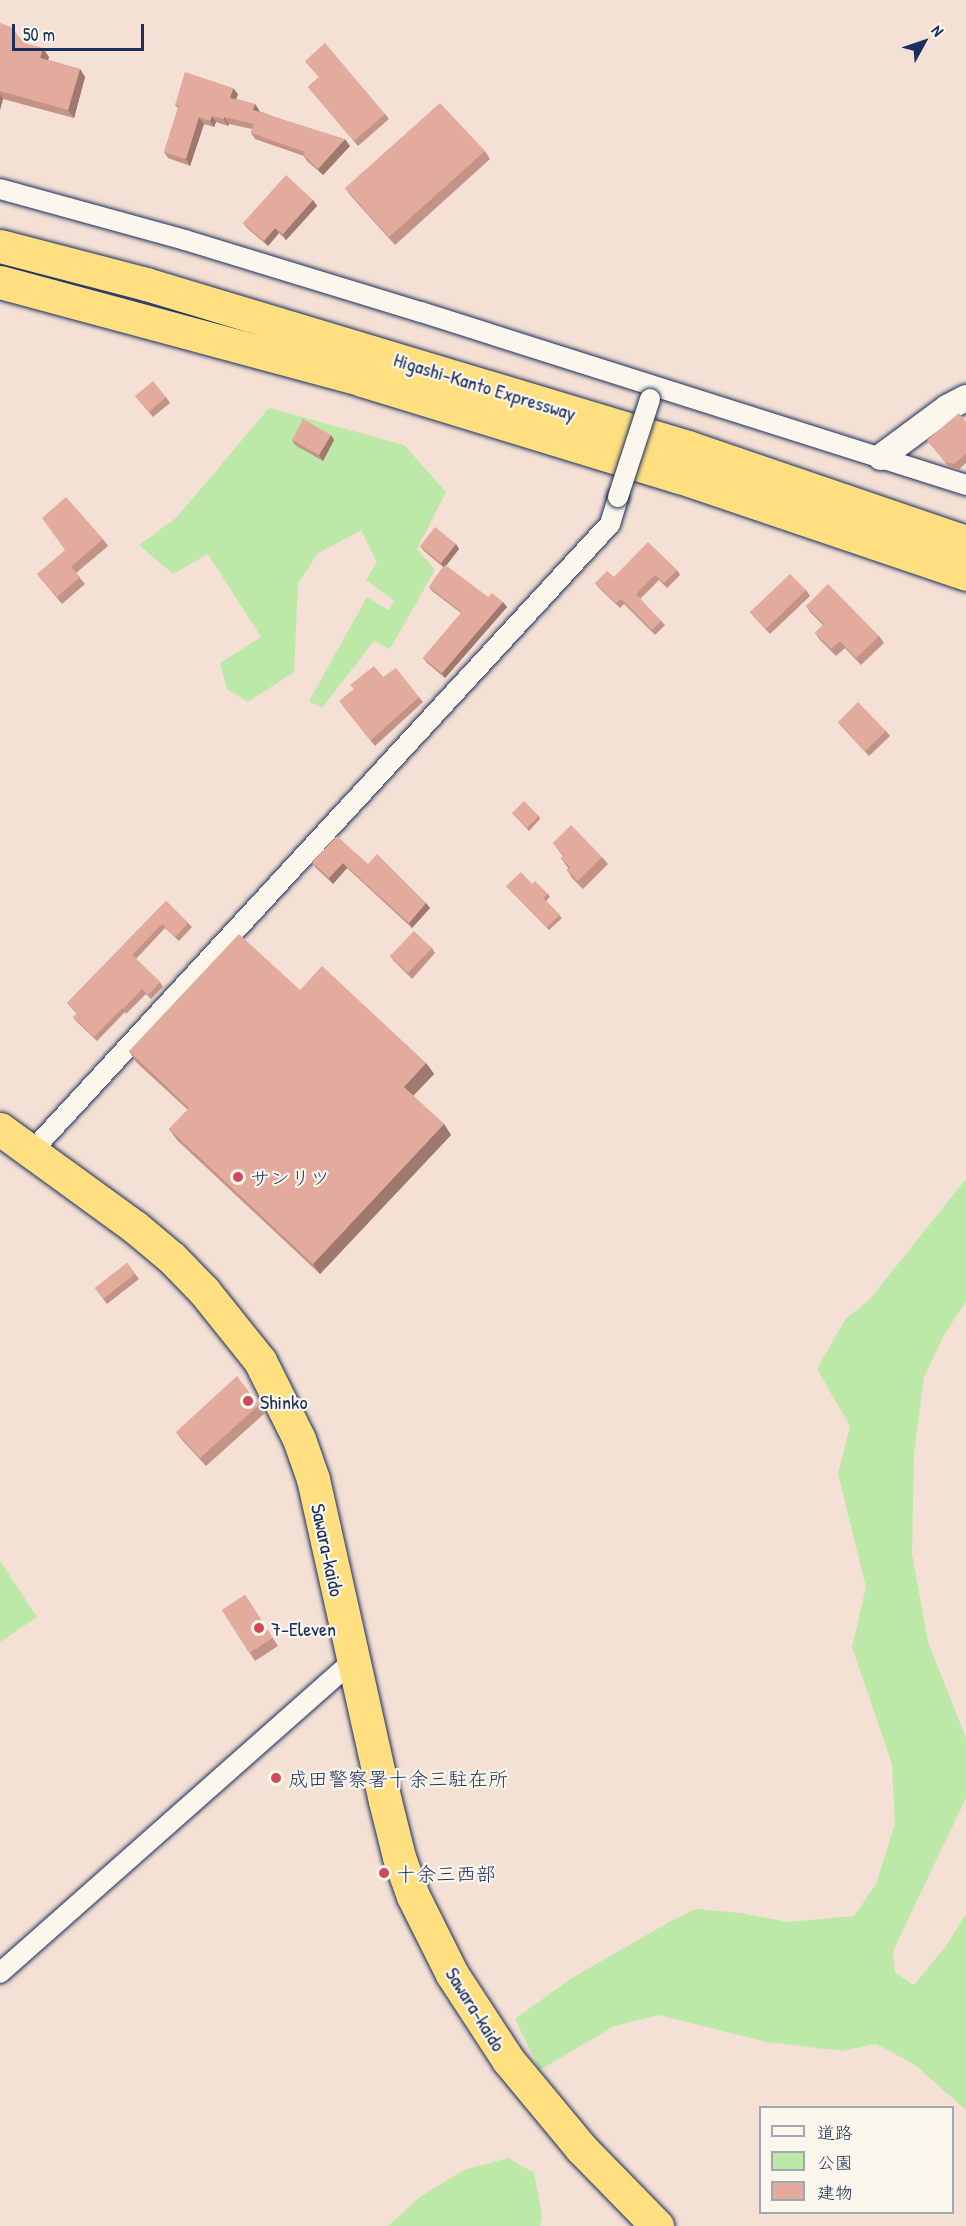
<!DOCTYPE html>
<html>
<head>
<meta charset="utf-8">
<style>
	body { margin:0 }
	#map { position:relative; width:966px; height:2226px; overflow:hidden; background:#f4e0d4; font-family:"Patrick Hand","Klee One",sans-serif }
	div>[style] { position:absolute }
	.green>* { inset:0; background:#bce9a7 }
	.roads { filter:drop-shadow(0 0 2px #1b2f5e) drop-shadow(0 0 2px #1b2f5e) }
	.minor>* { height:20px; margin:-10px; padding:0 10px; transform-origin:10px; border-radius:10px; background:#fbf7ec }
	.tertiary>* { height:26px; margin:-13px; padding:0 13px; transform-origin:13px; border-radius:13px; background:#fbf7ec }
	.trunk>* { height:33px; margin:-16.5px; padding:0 16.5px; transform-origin:16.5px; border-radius:16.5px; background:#ffdf80 }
	.motorway>* { height:33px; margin:-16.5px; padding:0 16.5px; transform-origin:16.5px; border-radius:16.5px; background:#ffdf80 }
	.bridges { filter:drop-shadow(0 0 2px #1b2f5e) drop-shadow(0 0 2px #1b2f5e) }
	.minor-bridge>* { height:20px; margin:-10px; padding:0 10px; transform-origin:10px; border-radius:10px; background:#fbf7ec }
	.wall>* { inset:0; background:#c39387 }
	.shaded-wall>* { inset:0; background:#9f786e }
	.building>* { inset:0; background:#e3ab9d }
	.dots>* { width:16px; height:16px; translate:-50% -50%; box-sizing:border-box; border:3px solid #fbf7ec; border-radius:50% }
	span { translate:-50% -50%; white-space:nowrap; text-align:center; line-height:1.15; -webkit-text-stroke:4.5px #fbf7ec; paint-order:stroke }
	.street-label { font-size:20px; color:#1b2f5e }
	.poi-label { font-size:20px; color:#1b2f5e }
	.left { translate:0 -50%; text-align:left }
	.legend { position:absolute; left:759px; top:2106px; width:195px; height:108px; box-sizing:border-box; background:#fbf7ec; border:2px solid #a1a7b3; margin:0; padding:8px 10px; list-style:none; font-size:18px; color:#1b2f5e }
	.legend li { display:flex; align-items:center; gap:12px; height:30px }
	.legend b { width:30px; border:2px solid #a1a7b3 }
	.north { position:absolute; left:894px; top:12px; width:60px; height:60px; -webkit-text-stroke:4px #fbf7ec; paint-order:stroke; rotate:50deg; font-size:16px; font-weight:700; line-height:24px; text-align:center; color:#1b2f5e }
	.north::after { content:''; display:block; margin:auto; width:21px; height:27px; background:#1b2f5e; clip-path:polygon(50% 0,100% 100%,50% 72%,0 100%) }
	.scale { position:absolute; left:12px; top:24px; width:132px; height:27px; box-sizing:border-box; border:3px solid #1b2f5e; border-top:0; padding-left:8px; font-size:18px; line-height:21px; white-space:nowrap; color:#1b2f5e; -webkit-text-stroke:4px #fbf7ec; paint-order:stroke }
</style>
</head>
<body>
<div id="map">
	<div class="green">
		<i style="clip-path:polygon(269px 408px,404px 445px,446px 492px,417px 549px,435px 570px,390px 649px,374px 641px,322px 708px,309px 701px,367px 597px,388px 610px,394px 601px,366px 580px,377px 562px,361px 530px,317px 554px,298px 584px,294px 672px,248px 702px,227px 689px,220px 663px,261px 637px,208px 554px,173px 574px,139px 545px,176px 518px)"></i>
		<i style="clip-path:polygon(966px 1179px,966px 1301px,944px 1335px,924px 1377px,914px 1453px,912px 1554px,928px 1642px,966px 1738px,966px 1798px,893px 1951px,895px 1972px,914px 1985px,946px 1946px,966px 1914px,966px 2110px,914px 2064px,876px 2044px,842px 2051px,767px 2042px,659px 2015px,614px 2026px,540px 2070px,515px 2019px,572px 1978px,671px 1921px,696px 1909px,741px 1913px,788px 1922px,854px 1916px,876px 1884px,895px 1824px,892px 1764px,852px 1647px,866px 1587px,838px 1474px,850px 1426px,817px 1369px,845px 1320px,870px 1299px)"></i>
		<i style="clip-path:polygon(0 1561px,37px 1617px,0 1642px)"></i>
		<i style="clip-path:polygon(508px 2158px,534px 2173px,542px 2216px,540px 2226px,388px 2226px,420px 2197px,464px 2170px)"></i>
	</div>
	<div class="roads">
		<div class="minor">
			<i style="left:0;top:189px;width:192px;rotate:15.4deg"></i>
			<i style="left:185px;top:240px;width:247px;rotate:17deg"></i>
			<i style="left:421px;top:312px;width:572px;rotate:17.61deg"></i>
			<i style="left:32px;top:1151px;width:853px;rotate:-47.33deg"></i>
			<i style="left:610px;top:524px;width:28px;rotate:-73deg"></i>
			<i style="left:0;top:1973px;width:470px;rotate:-41.5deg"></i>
		</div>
		<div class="tertiary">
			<i style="left:881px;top:457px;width:82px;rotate:-36.6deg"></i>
			<i style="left:947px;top:408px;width:21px;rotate:-28deg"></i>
		</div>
		<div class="trunk">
			<i style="left:0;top:1129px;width:167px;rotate:36deg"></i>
			<i style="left:135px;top:1227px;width:48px;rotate:40deg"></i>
			<i style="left:172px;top:1258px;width:46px;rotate:45.9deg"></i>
			<i style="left:204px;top:1291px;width:90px;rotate:51.3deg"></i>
			<i style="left:260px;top:1361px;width:87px;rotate:63.4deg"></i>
			<i style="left:299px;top:1439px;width:42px;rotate:70.7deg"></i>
			<i style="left:313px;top:1479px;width:330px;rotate:77.4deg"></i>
			<i style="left:385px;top:1801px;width:58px;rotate:76deg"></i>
			<i style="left:399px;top:1857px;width:41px;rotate:70.3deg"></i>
			<i style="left:413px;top:1896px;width:87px;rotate:63.4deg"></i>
			<i style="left:452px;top:1974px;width:103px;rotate:56.9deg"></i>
			<i style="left:508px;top:2060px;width:114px;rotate:50.3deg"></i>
			<i style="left:581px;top:2148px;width:109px;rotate:45.7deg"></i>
		</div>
		<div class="motorway">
			<i style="left:0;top:246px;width:151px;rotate:14.6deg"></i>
			<i style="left:146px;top:284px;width:566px;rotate:16.74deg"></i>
			<i style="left:688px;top:447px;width:294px;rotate:18.9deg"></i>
			<i style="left:0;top:282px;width:375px;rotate:15.1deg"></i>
			<i style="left:362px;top:380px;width:332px;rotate:17deg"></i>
			<i style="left:680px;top:477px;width:302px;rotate:18.7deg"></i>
		</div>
	</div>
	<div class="bridges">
		<div class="minor-bridge">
			<i style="left:618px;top:497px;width:103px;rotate:-71.9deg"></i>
		</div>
	</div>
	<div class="wall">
		<i style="clip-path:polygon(0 23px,24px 43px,49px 57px,48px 60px,80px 69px,85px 77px,74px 118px,3px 99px,0 110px)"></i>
		<i style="clip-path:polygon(305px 61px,385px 114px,389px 119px,358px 146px,308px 87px,319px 77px)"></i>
		<i style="clip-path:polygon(238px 94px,236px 99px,255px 104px,259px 110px,259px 111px,350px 146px,323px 175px,307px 161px,304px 156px,255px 139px,251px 133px,252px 129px,229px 124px,228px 126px,216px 122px,214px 127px,204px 124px,190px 166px,168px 158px,164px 152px,178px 108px,175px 105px)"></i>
		<i style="clip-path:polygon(485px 151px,490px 159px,395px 245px,351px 196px,345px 188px)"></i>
		<i style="clip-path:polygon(313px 200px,317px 206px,286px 240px,279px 233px,268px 246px,247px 228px,243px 223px)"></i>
		<i style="clip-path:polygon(135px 396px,166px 397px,170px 403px,153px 417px)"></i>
		<i style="clip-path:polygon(966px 422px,966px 463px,958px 470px,949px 467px,927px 440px)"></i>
		<i style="clip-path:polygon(331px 435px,334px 440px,323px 461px,295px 445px,292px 440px)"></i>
		<i style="clip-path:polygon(103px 539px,108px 546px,76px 573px,85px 584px,62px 604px,37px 574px)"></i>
		<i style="clip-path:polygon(456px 544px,459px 549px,446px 566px,488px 597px,507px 607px,445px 678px,427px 663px,423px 658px,461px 613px,432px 591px,429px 587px,443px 567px,424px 551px,420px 546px)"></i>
		<i style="clip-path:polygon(677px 570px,680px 575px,667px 588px,659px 580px,640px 599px,661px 621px,665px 625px,655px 635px,624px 604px,620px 608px,599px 588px,595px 583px,614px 577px)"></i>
		<i style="clip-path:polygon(806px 590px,810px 596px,770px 634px,754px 617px,750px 612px)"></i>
		<i style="clip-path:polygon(806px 606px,879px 636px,884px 643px,861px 665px,845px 648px,836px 656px,820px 640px,815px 633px,823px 625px,811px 613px)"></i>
		<i style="clip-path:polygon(383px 677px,419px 697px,423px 702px,375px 746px,343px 706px)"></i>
		<i style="clip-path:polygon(838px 722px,886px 731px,890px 736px,869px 756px,842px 727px)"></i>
		<i style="clip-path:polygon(512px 813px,539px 816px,540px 819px,529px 831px)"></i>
		<i style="clip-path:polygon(553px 843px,602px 857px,608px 864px,583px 889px,572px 878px,567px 870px,568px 868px,561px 858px,563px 856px)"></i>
		<i style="clip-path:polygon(312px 862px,368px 864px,426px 903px,430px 908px,412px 928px,347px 868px,333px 884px,316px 868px)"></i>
		<i style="clip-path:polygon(532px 884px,548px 894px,550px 897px,546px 901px,562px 918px,549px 930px,506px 886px)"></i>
		<i style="clip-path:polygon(166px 901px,192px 927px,179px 941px,165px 928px,136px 959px,160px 982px,163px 987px,151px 999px,146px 994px,126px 1014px,125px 1012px,97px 1041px,77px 1022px,73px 1017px,77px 1014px,67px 1003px)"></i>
		<i style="clip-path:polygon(432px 948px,435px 953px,412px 979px,394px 961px,390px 956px)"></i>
		<i style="clip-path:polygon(300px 990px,426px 1063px,434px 1074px,413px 1096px,444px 1124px,451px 1135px,320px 1274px,177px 1140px,169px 1129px,188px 1110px,136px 1062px,129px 1051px)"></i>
		<i style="clip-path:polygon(127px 1263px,139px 1279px,107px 1304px,95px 1288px)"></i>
		<i style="clip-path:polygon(259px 1405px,265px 1413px,206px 1466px,182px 1440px,176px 1432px)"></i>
		<i style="clip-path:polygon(245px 1595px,278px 1646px,255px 1661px,222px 1610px)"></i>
	</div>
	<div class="shaded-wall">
		<i style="clip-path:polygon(43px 48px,49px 57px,46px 66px,40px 58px)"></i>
		<i style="clip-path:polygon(80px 69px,85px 77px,74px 118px,68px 110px)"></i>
		<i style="clip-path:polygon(233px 88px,238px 94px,234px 104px,230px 98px)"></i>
		<i style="clip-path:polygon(0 94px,3px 99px,0 110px)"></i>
		<i style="clip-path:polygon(255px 104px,259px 110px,258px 116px,253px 110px)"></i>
		<i style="clip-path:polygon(212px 116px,216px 122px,214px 127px,210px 121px)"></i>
		<i style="clip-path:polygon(199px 117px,204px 124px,190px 166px,186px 159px)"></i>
		<i style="clip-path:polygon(224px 117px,229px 124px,228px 126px,224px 119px)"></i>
		<i style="clip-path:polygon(345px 139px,350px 146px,323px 175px,318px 169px)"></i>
		<i style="clip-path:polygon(313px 200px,317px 206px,286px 240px,283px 234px)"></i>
		<i style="clip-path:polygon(275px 228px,279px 233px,268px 246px,264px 241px)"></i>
		<i style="clip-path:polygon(331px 435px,334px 440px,323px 461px,319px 455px)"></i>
		<i style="clip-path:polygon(456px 544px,459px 549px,444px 568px,441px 563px)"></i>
		<i style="clip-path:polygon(503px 602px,507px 607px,445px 678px,442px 673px)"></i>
		<i style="clip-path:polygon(343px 863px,347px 868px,333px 884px,329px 878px)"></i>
		<i style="clip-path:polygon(426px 903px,430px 908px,412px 928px,409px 923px)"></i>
		<i style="clip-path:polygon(426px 1063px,434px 1074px,411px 1098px,404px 1087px)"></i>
		<i style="clip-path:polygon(444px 1124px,451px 1135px,320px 1274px,313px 1264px)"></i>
	</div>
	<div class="building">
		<i style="clip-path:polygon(0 23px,11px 27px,24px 43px,43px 48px,40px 58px,80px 69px,68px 110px,0 91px)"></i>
		<i style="clip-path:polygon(325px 43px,385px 114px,354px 141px,308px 87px,319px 77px,305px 61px)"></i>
		<i style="clip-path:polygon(185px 72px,233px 88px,230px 98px,255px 104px,253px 110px,345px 139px,318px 169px,303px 154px,305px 152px,251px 133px,254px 124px,224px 117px,224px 119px,212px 116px,210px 121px,199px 117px,186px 159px,164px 152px,179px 106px,175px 105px)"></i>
		<i style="clip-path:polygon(440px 103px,485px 151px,389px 237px,345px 188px)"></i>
		<i style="clip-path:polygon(286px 175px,313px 200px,283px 234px,275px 228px,264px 241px,243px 223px)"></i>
		<i style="clip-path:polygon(153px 381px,166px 397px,149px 412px,135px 396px)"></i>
		<i style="clip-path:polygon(959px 413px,966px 422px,966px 454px,954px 464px,945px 462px,927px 440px)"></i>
		<i style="clip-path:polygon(303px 419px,331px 435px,319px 455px,292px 440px)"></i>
		<i style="clip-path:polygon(66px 497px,103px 539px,71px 567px,80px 577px,57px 597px,37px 574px,65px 550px,42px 518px)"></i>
		<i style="clip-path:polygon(435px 527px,456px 544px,441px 563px,420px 546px)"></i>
		<i style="clip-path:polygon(648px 542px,677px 570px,664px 583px,655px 575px,636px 594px,661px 621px,652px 630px,621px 599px,616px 603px,595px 583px,607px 571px,614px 577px)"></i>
		<i style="clip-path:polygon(445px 565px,488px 597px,492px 593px,503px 602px,442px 673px,423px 658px,462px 612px,429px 587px)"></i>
		<i style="clip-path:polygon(790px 574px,806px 590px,766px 629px,750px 612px)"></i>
		<i style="clip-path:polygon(828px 584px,879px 636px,856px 658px,840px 641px,831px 649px,815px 633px,824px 624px,806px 606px)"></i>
		<i style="clip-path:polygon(374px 666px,383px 677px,396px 668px,419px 697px,371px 740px,339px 701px,354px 689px,350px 685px)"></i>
		<i style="clip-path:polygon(858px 702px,886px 731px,865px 751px,838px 722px)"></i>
		<i style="clip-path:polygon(524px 801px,539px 816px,527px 828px,512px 813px)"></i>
		<i style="clip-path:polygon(571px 825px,602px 857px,578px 881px,567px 870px,570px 867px,561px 858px,564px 855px,553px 843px)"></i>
		<i style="clip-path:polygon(337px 836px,368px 864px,377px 854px,426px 903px,409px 923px,343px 863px,329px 878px,312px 862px)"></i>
		<i style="clip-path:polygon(521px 872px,532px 884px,535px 881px,548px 894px,543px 898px,560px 915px,547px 927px,506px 886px)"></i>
		<i style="clip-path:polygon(166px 901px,188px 923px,175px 937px,162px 924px,132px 955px,160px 982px,148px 995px,142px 989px,123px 1009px,122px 1008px,94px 1037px,73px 1017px,77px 1013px,67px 1003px)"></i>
		<i style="clip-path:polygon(414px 931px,432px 948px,408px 973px,390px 956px)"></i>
		<i style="clip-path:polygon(239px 934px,300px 990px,322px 966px,426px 1063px,404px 1087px,444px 1124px,313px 1264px,169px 1129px,189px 1108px,129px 1051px)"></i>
		<i style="clip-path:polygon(127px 1263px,135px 1274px,103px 1299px,95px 1288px)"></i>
		<i style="clip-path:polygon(237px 1376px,259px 1405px,200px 1458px,176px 1432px)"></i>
		<i style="clip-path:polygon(245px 1595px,273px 1638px,249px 1653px,222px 1610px)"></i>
	</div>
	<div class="dots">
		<i style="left:238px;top:1177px;background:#d1495b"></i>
		<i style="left:248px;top:1401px;background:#d1495b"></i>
		<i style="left:259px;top:1628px;background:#d1495b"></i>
		<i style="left:276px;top:1778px;background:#d1495b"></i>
		<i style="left:384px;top:1873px;background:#d1495b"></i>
	</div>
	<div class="street-label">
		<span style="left:485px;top:386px;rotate:17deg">Higashi-Kanto Expressway</span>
		<span style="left:328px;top:1550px;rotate:78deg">Sawara-kaido</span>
		<span style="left:476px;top:2009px;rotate:58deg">Sawara-kaido</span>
	</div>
	<div class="poi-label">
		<span class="left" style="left:250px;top:1177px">サンリツ</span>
		<span class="left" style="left:260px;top:1401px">Shinko</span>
		<span class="left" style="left:271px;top:1628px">7-Eleven</span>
		<span class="left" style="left:288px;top:1778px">成田警察署十余三駐在所</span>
		<span class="left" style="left:396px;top:1873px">十余三西部</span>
	</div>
	<ul class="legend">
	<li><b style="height:8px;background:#fbf7ec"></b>道路</li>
	<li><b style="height:16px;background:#bce9a7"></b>公園</li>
	<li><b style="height:16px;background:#e3ab9d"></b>建物</li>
	</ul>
	<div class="north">N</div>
	<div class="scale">50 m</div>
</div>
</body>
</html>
